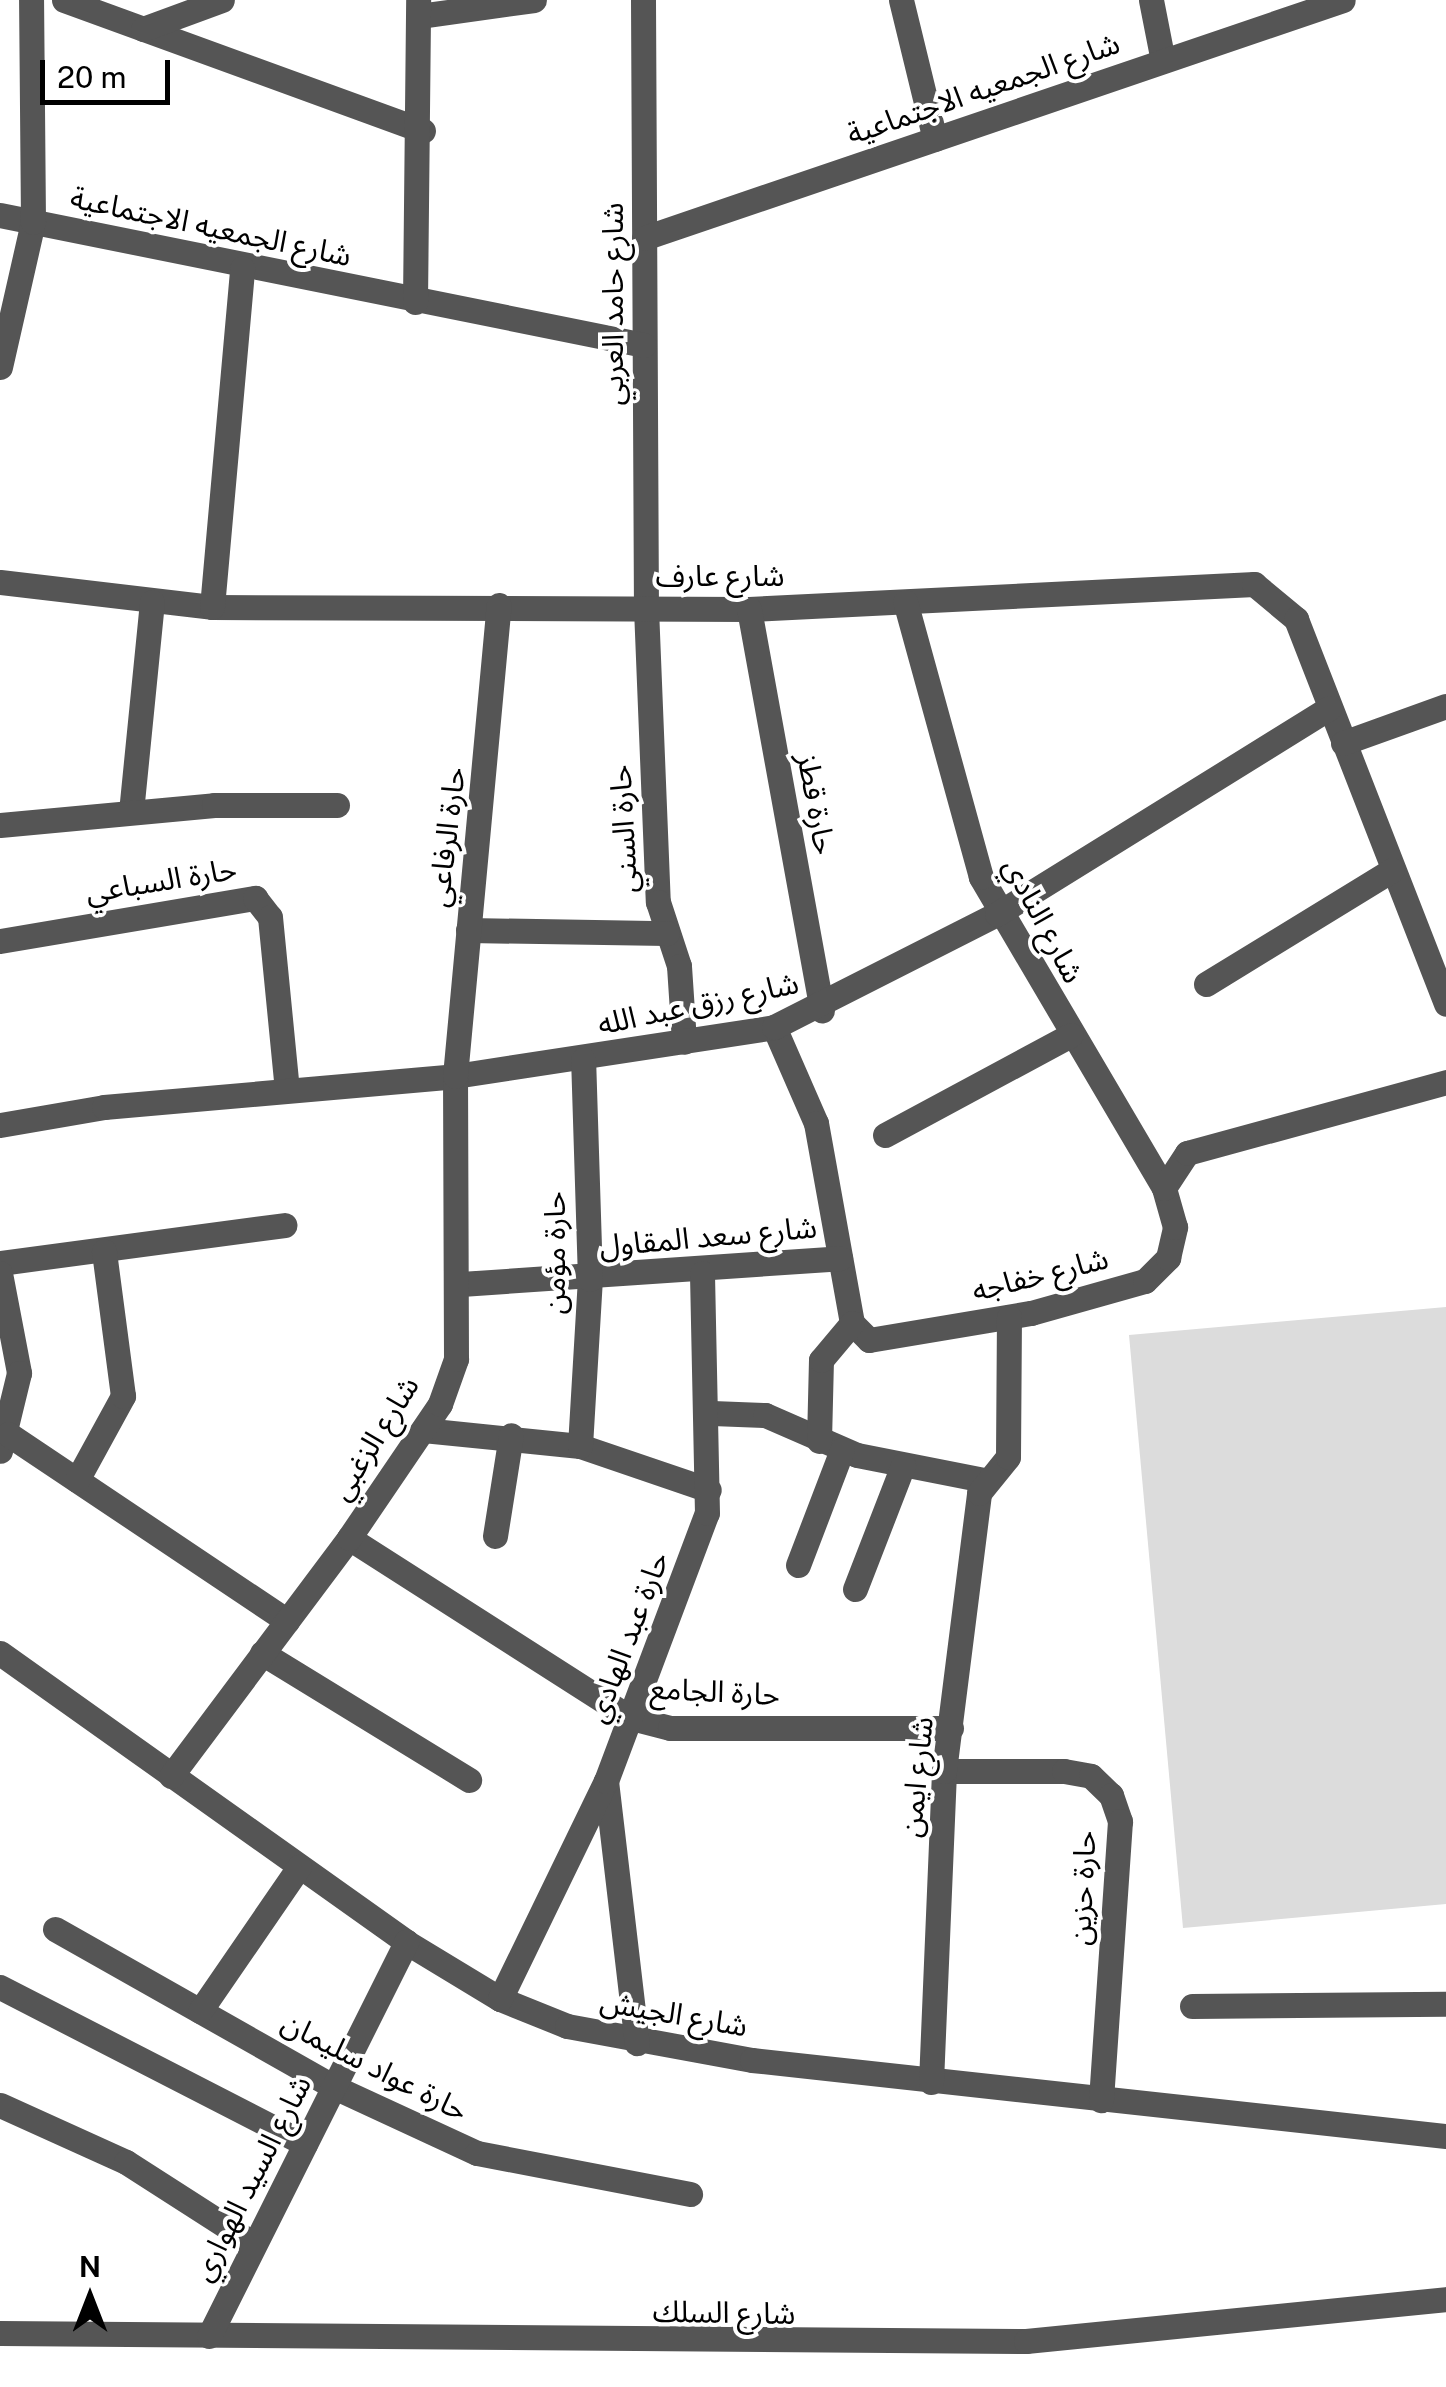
<!DOCTYPE html>
<html>
<head>
<meta charset="utf-8">
<style>
	body { margin:0 }
	#map { position:relative; width:1446px; height:2387px; overflow:hidden; background:#fff; font-family:"Public Sans","Noto Sans Arabic",sans-serif }
	div>[style] { position:absolute }
	.green>* { inset:0; background:#dcdcdc }
	.minor>* { height:25px; margin:-12.5px; padding:0 12.5px; transform-origin:12.5px; border-radius:12.5px; background:#555 }
	span { translate:-50% -50%; white-space:nowrap; text-align:center; line-height:1.15; -webkit-text-stroke:8px #fff; paint-order:stroke }
	.street-label { font-size:30px; color:#000 }
	.north { position:absolute; left:40px; top:2247px; width:100px; height:100px; -webkit-text-stroke:8px #fff; paint-order:stroke; rotate:0deg; font-size:28px; font-weight:700; line-height:40px; text-align:center; color:#000 }
	.north::after { content:''; display:block; margin:auto; width:35px; height:45px; background:#000; clip-path:polygon(50% 0,100% 100%,50% 72%,0 100%) }
	.scale { position:absolute; left:40px; top:60px; width:130px; height:45px; box-sizing:border-box; border:5px solid #000; border-top:0; padding-left:12px; font-size:30px; line-height:35px; white-space:nowrap; color:#000; -webkit-text-stroke:8px #fff; paint-order:stroke }
</style>
</head>
<body>
<div id="map">
	<div class="green">
		<i style="clip-path:polygon(1446px 1307px,1446px 1904px,1183px 1928px,1129px 1335px)"></i>
	</div>
	<div class="minor">
		<i style="left:64px;top:0;width:382px;rotate:20deg"></i>
		<i style="left:643px;top:0;width:608px;rotate:89.72deg"></i>
		<i style="left:646px;top:608px;width:294px;rotate:87.7deg"></i>
		<i style="left:658px;top:902px;width:67px;rotate:71.8deg"></i>
		<i style="left:679px;top:966px;width:76px;rotate:86.2deg"></i>
		<i style="left:901px;top:0;width:143px;rotate:76.3deg"></i>
		<i style="left:1151px;top:0;width:62px;rotate:78.9deg"></i>
		<i style="left:419px;top:16px;width:116px;rotate:-7.9deg"></i>
		<i style="left:143px;top:29px;width:84px;rotate:-20.2deg"></i>
		<i style="left:0;top:215px;width:657px;rotate:11.41deg"></i>
		<i style="left:644px;top:238px;width:738px;rotate:-18.8deg"></i>
		<i style="left:415px;top:302px;width:302px;rotate:-89.4deg"></i>
		<i style="left:0;top:367px;width:149px;rotate:-77.2deg"></i>
		<i style="left:33px;top:222px;width:222px;rotate:-90.5deg"></i>
		<i style="left:0;top:582px;width:213px;rotate:6.7deg"></i>
		<i style="left:212px;top:607px;width:537px;rotate:0.21deg"></i>
		<i style="left:749px;top:609px;width:506px;rotate:-2.83deg"></i>
		<i style="left:1254px;top:584px;width:55px;rotate:39.8deg"></i>
		<i style="left:1296px;top:619px;width:413px;rotate:68.7deg"></i>
		<i style="left:212px;top:607px;width:340px;rotate:-84.9deg"></i>
		<i style="left:749px;top:609px;width:408px;rotate:79.7deg"></i>
		<i style="left:1343px;top:743px;width:109px;rotate:-19.8deg"></i>
		<i style="left:131px;top:812px;width:211px;rotate:-84.3deg"></i>
		<i style="left:0;top:825px;width:215px;rotate:-5.3deg"></i>
		<i style="left:214px;top:805px;width:123px"></i>
		<i style="left:468px;top:930px;width:199px;rotate:0.9deg"></i>
		<i style="left:0;top:941px;width:259px;rotate:-9.6deg"></i>
		<i style="left:255px;top:898px;width:24px;rotate:52deg"></i>
		<i style="left:270px;top:917px;width:174px;rotate:84.4deg"></i>
		<i style="left:1206px;top:984px;width:218px;rotate:-31.5deg"></i>
		<i style="left:774px;top:1027px;width:105px;rotate:66.4deg"></i>
		<i style="left:816px;top:1123px;width:203px;rotate:79.8deg"></i>
		<i style="left:852px;top:1323px;width:24px;rotate:45deg"></i>
		<i style="left:869px;top:1340px;width:164px;rotate:-9.5deg"></i>
		<i style="left:1031px;top:1313px;width:118px;rotate:-15.7deg"></i>
		<i style="left:1145px;top:1281px;width:33px;rotate:-45deg"></i>
		<i style="left:1168px;top:1258px;width:32px;rotate:-77deg"></i>
		<i style="left:1175px;top:1227px;width:41px;rotate:-105.8deg"></i>
		<i style="left:1164px;top:1188px;width:361px;rotate:-120.5deg"></i>
		<i style="left:981px;top:877px;width:285px;rotate:-105.4deg"></i>
		<i style="left:0;top:1125px;width:106px;rotate:-9.8deg"></i>
		<i style="left:104px;top:1107px;width:352px;rotate:-5deg"></i>
		<i style="left:455px;top:1076px;width:323px;rotate:-8.7deg"></i>
		<i style="left:774px;top:1027px;width:250px;rotate:-26.9deg"></i>
		<i style="left:997px;top:914px;width:391px;rotate:-31.8deg"></i>
		<i style="left:885px;top:1135px;width:211px;rotate:-28.3deg"></i>
		<i style="left:1164px;top:1188px;width:42px;rotate:-56.7deg"></i>
		<i style="left:1187px;top:1153px;width:269px;rotate:-15.3deg"></i>
		<i style="left:0;top:1263px;width:287px;rotate:-7.6deg"></i>
		<i style="left:0;top:1273px;width:102px;rotate:79.2deg"></i>
		<i style="left:19px;top:1373px;width:80px;rotate:103.7deg"></i>
		<i style="left:461px;top:1284px;width:380px;rotate:-3.9deg"></i>
		<i style="left:712px;top:1413px;width:53px;rotate:2.2deg"></i>
		<i style="left:765px;top:1415px;width:100px;rotate:23.5deg"></i>
		<i style="left:857px;top:1455px;width:128px;rotate:11.2deg"></i>
		<i style="left:423px;top:1430px;width:158px;rotate:5.8deg"></i>
		<i style="left:580px;top:1446px;width:136px;rotate:18.8deg"></i>
		<i style="left:8px;top:1434px;width:336px;rotate:33.8deg"></i>
		<i style="left:819px;top:1441px;width:81px;rotate:-88.6deg"></i>
		<i style="left:821px;top:1360px;width:48px;rotate:-50deg"></i>
		<i style="left:580px;top:1446px;width:167px;rotate:-86.6deg"></i>
		<i style="left:590px;top:1279px;width:219px;rotate:-91.8deg"></i>
		<i style="left:77px;top:1480px;width:96px;rotate:-61.3deg"></i>
		<i style="left:123px;top:1396px;width:146px;rotate:-97.5deg"></i>
		<i style="left:495px;top:1536px;width:102px;rotate:-81deg"></i>
		<i style="left:349px;top:1538px;width:335px;rotate:32.6deg"></i>
		<i style="left:631px;top:1718px;width:40px;rotate:14.4deg"></i>
		<i style="left:670px;top:1728px;width:281px"></i>
		<i style="left:798px;top:1565px;width:123px;rotate:-69.1deg"></i>
		<i style="left:855px;top:1589px;width:133px;rotate:-68.8deg"></i>
		<i style="left:0;top:1653px;width:498px;rotate:35.4deg"></i>
		<i style="left:406px;top:1942px;width:110px;rotate:31.2deg"></i>
		<i style="left:500px;top:1999px;width:72px;rotate:21.9deg"></i>
		<i style="left:567px;top:2026px;width:188px;rotate:10.4deg"></i>
		<i style="left:752px;top:2060px;width:698px;rotate:6.25deg"></i>
		<i style="left:262px;top:1653px;width:243px;rotate:31.5deg"></i>
		<i style="left:944px;top:1771px;width:120px"></i>
		<i style="left:1064px;top:1771px;width:27px;rotate:10deg"></i>
		<i style="left:1091px;top:1776px;width:28px;rotate:44deg"></i>
		<i style="left:1111px;top:1795px;width:28px;rotate:71deg"></i>
		<i style="left:1120px;top:1821px;width:280px;rotate:93.9deg"></i>
		<i style="left:171px;top:1776px;width:297px;rotate:-53.2deg"></i>
		<i style="left:349px;top:1538px;width:162px;rotate:-55.8deg"></i>
		<i style="left:440px;top:1404px;width:48px;rotate:-70.4deg"></i>
		<i style="left:456px;top:1359px;width:283px;rotate:-90.2deg"></i>
		<i style="left:455px;top:1076px;width:473px;rotate:-84.7deg"></i>
		<i style="left:606px;top:1781px;width:264px;rotate:83.3deg"></i>
		<i style="left:55px;top:1929px;width:321px;rotate:29.5deg"></i>
		<i style="left:334px;top:2087px;width:157px;rotate:24.8deg"></i>
		<i style="left:477px;top:2153px;width:217px;rotate:10.9deg"></i>
		<i style="left:0;top:1987px;width:343px;rotate:27.2deg"></i>
		<i style="left:500px;top:1999px;width:242px;rotate:-64.1deg"></i>
		<i style="left:606px;top:1781px;width:286px;rotate:-69.4deg"></i>
		<i style="left:707px;top:1513px;width:240px;rotate:-91.2deg"></i>
		<i style="left:1192px;top:2006px;width:254px;rotate:-0.5deg"></i>
		<i style="left:200px;top:2011px;width:175px;rotate:-55.5deg"></i>
		<i style="left:931px;top:2082px;width:311px;rotate:-87.6deg"></i>
		<i style="left:944px;top:1771px;width:280px;rotate:-82.8deg"></i>
		<i style="left:979px;top:1493px;width:46px;rotate:-51.1deg"></i>
		<i style="left:1008px;top:1457px;width:140px;rotate:-89.6deg"></i>
		<i style="left:0;top:2105px;width:138px;rotate:24.3deg"></i>
		<i style="left:126px;top:2162px;width:150px;rotate:32.7deg"></i>
		<i style="left:0;top:2333px;width:1026px;rotate:0.45deg"></i>
		<i style="left:1026px;top:2341px;width:422px;rotate:-5.7deg"></i>
		<i style="left:209px;top:2336px;width:441px;rotate:-63.4deg"></i>
	</div>
	<div class="street-label">
		<span style="left:983px;top:88px;rotate:-19deg">شارع الجمعيه الاجتماعية</span>
		<span style="left:211px;top:226px;rotate:12deg">شارع الجمعيه الاجتماعية</span>
		<span style="left:612px;top:304px;rotate:-90deg">شارع حامد العربي</span>
		<span style="left:720px;top:575px">شارع عارف</span>
		<span style="left:817px;top:804px;rotate:80deg">حارة قطز</span>
		<span style="left:623px;top:829px;rotate:-93deg">حارة السني</span>
		<span style="left:446px;top:837px;rotate:-83deg">حارة الرفاعي</span>
		<span style="left:161px;top:880px;rotate:-9deg">حارة السباعي</span>
		<span style="left:1044px;top:920px;rotate:62deg">شارع النادي</span>
		<span style="left:698px;top:1003px;rotate:-12deg">شارع رزق عبد الله</span>
		<span style="left:708px;top:1236px;rotate:-5deg">شارع سعد المقاول</span>
		<span style="left:554px;top:1253px;rotate:-90deg">حارة مؤمن</span>
		<span style="left:1040px;top:1274px;rotate:-14deg">شارع خفاجه</span>
		<span style="left:374px;top:1438px;rotate:-58deg">شارع الزغبي</span>
		<span style="left:627px;top:1637px;rotate:-69deg">حارة عبد الهادي</span>
		<span style="left:715px;top:1691px;rotate:3deg">حارة الجامع</span>
		<span style="left:916px;top:1777px;rotate:-84deg">شارع ايمن</span>
		<span style="left:1082px;top:1888px;rotate:-87deg">حارة حزين</span>
		<span style="left:674px;top:2013px;rotate:10deg">شارع الجيش</span>
		<span style="left:375px;top:2066px;rotate:27deg">حارة عواد سليمان</span>
		<span style="left:251px;top:2178px;rotate:-63deg">شارع السيد الهواري</span>
		<span style="left:724px;top:2312px;rotate:1deg">شارع السلك</span>
	</div>
	<div class="north">N</div>
	<div class="scale">20 m</div>
</div>
</body>
</html>
